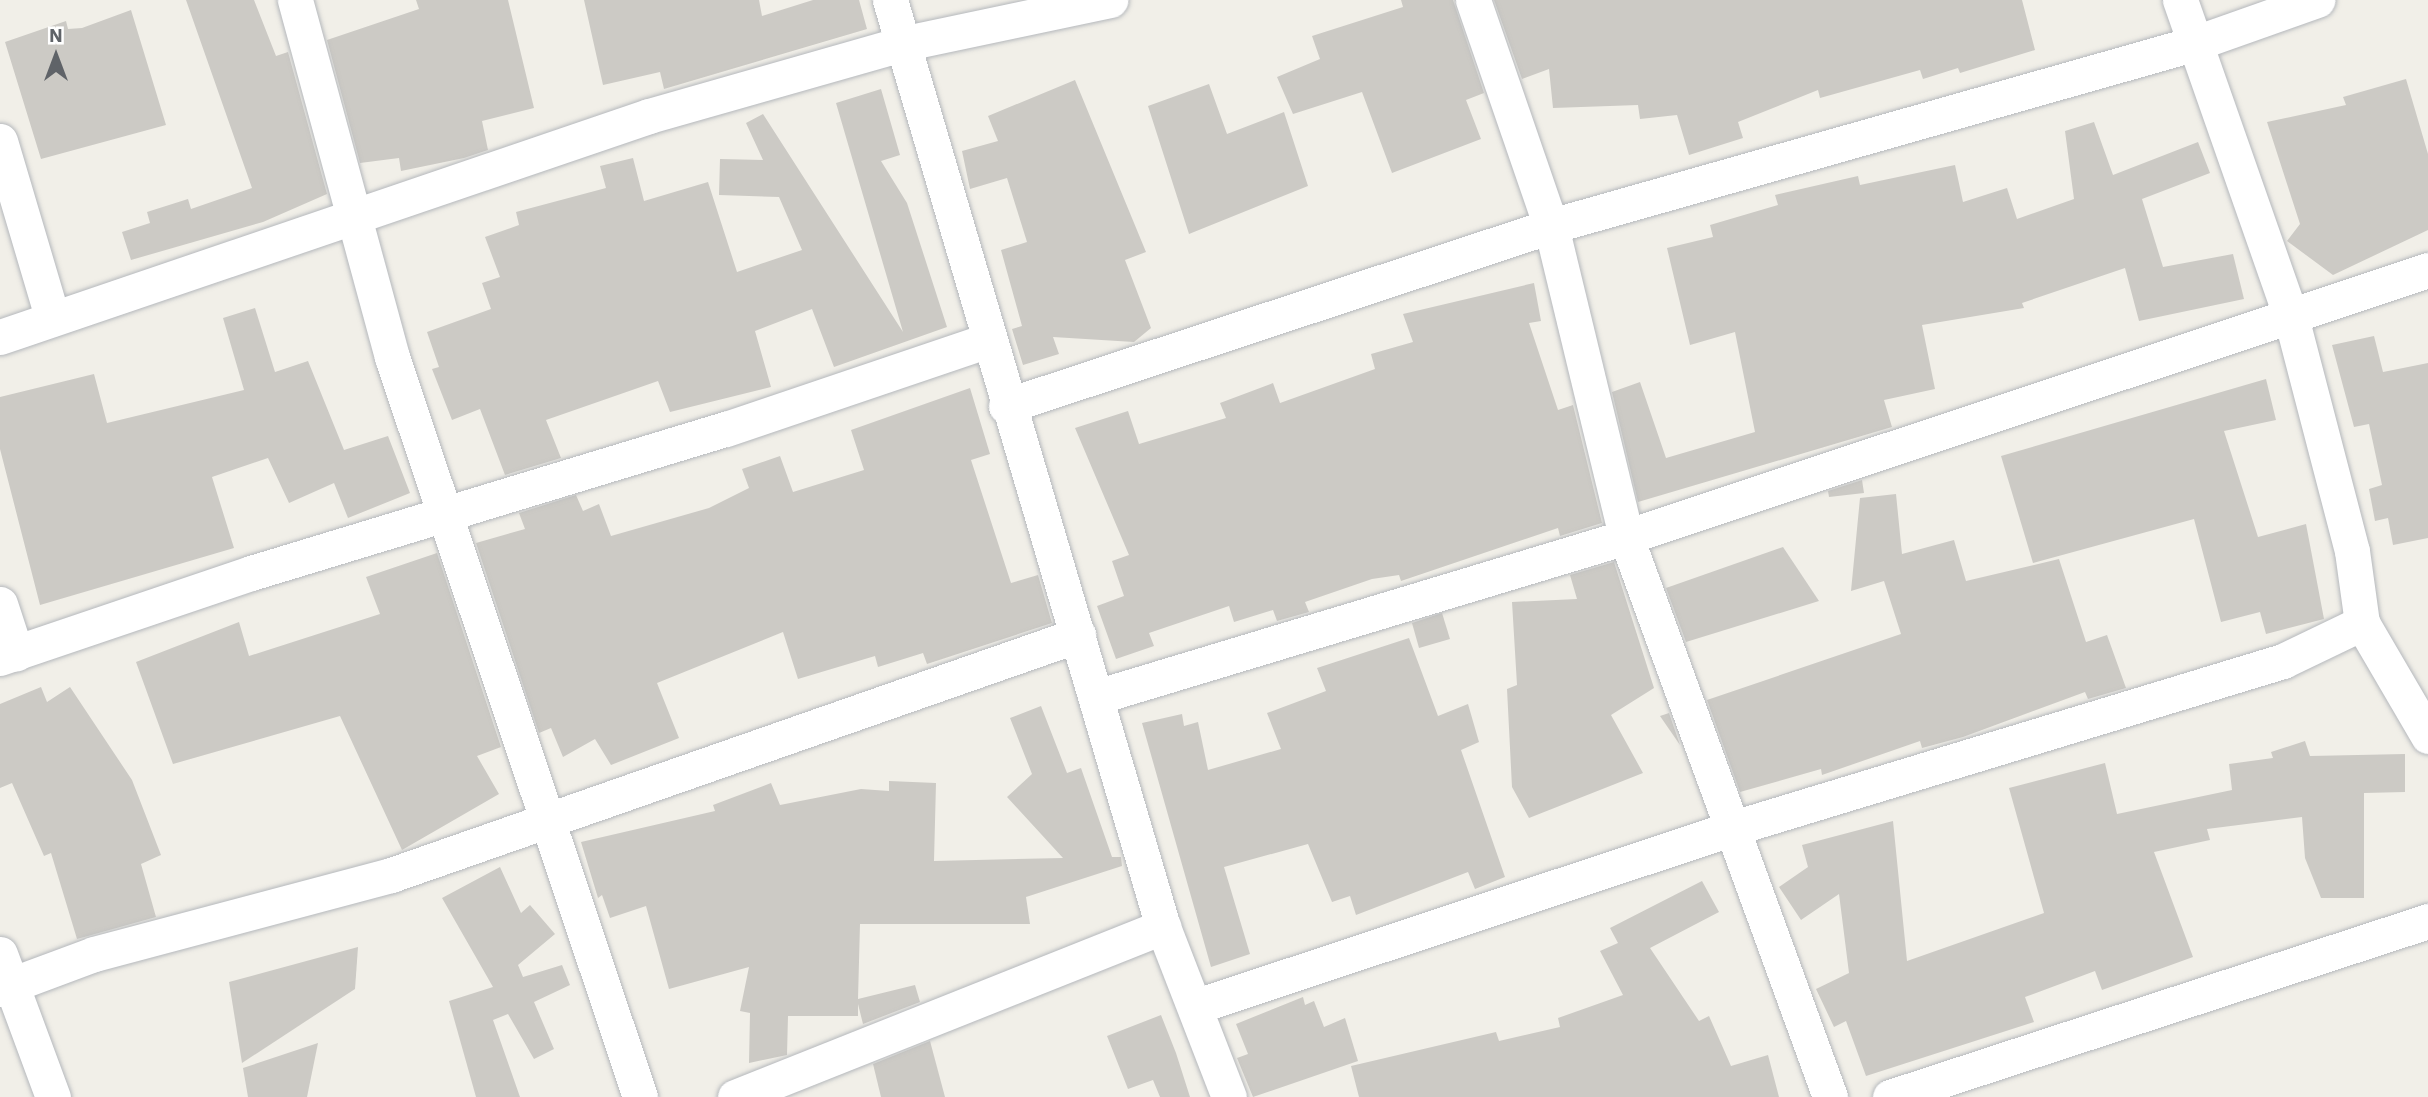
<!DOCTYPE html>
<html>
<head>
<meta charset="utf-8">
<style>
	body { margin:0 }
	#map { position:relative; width:2428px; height:1097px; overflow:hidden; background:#f1efe8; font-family:"IBM Plex Sans",sans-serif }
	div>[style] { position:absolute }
	.building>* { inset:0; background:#cccac5 }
	.roads { filter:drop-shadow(0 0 2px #b5b8bc) drop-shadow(0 0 2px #b5b8bc) }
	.minor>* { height:35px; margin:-17.5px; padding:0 17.5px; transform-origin:17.5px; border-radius:17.5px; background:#fff }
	span { translate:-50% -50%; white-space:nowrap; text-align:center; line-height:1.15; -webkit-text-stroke:5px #fff; paint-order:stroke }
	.north { position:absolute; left:21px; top:21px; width:70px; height:70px; -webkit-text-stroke:5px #fff; paint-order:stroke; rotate:0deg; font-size:19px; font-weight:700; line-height:28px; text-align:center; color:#5f6368 }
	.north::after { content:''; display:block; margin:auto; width:24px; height:32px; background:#5f6368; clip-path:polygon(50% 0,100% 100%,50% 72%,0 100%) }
</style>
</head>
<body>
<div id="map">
	<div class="building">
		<i style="clip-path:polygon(186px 0,254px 0,276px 56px,288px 52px,327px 194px,263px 222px,131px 260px,122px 232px,150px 223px,147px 212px,188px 199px,191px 209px,252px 188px)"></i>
		<i style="clip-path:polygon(416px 0,508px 0,534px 108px,482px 121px,488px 150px,464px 158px,401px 171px,399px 158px,360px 163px,327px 40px,419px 9px)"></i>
		<i style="clip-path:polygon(584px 0,759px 0,762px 16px,813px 0,859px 0,867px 29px,664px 89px,660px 72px,603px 85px)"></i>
		<i style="clip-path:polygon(1401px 0,1453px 0,1484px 93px,1466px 100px,1481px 139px,1392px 173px,1362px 92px,1293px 114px,1277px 77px,1320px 59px,1312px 36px,1403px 7px)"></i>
		<i style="clip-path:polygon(1494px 0,2022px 0,2035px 50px,1960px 73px,1958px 68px,1923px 79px,1920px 70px,1820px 98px,1818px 90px,1738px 122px,1743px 138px,1689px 155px,1677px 115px,1640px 119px,1638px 105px,1553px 108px,1549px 69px,1522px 79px)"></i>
		<i style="clip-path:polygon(131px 10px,166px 125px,41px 159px,5px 42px,66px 21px,68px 29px,82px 28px)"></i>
		<i style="clip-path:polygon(2406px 79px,2428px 154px,2428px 230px,2333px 275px,2287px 241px,2300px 224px,2267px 122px,2346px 105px,2343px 97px)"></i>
		<i style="clip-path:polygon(1075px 80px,1146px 252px,1125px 260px,1151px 328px,1134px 342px,1053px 337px,1059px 354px,1023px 365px,1012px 329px,1022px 326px,1001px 250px,1027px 242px,1007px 178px,970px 189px,962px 151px,998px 141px,988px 116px)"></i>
		<i style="clip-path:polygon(1209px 84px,1227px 134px,1284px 112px,1308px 186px,1189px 234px,1148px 106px)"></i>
		<i style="clip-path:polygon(881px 89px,900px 155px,881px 161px,907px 203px,947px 327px,834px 367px,812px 309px,755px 331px,771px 387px,670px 412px,658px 381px,546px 420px,561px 458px,505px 475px,480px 409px,452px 420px,432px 369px,439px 367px,427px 332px,491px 309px,482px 283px,500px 277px,485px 237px,519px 225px,516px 212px,606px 188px,600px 166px,633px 158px,644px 201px,708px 182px,737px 272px,802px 250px,779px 197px,719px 195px,720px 159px,763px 160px,746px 123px,763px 114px,903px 332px,836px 103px)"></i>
		<i style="clip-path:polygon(2094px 122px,2113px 175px,2198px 142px,2210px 173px,2142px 199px,2163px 267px,2233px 254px,2244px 299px,2139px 321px,2125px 268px,2022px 303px,2024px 308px,1922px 325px,1935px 389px,1884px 400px,1892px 427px,1638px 502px,1612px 392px,1640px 382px,1666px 458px,1755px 432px,1735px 332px,1690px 345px,1667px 248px,1713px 237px,1710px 225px,1778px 205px,1775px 195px,1858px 176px,1860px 185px,1955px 165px,1963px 202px,2007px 188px,2017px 219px,2074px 199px,2065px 131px)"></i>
		<i style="clip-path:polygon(1534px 283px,1541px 321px,1529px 323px,1558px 410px,1573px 405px,1602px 523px,1560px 536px,1558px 528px,1401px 581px,1399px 575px,1372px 579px,1305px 602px,1309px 612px,1277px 621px,1273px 610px,1234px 622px,1229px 606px,1149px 633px,1154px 646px,1116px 659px,1097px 606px,1124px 596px,1112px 561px,1129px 555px,1075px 428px,1128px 411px,1139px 444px,1226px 418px,1220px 403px,1273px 383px,1280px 403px,1375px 369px,1371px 354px,1413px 342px,1403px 314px)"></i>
		<i style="clip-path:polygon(255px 308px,275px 372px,308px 361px,344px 450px,388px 436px,410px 493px,348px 518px,334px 483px,289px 503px,268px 458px,212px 477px,234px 548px,40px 605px,0 449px,0 397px,94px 374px,107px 423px,244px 390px,223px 318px)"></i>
		<i style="clip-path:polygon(2374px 336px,2383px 372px,2428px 363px,2428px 538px,2393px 545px,2388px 518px,2375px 521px,2369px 489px,2382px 485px,2369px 424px,2354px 427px,2332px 345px)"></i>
		<i style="clip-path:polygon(2266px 379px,2276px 420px,2224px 431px,2258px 537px,2306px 524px,2324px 619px,2266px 634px,2260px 612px,2221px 622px,2194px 519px,2033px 563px,2001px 456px)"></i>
		<i style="clip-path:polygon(970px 388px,990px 454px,971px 460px,1011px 583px,1038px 575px,1052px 623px,927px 664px,923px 653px,878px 667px,875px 656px,798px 679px,783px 632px,657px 683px,679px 738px,611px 765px,595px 739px,563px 757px,551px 728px,539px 733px,476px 543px,525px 529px,519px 513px,576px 495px,583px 511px,599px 504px,611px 536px,709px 508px,749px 488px,742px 469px,780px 456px,793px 492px,864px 470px,851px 430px)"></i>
		<i style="clip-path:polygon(1862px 480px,1864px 493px,1829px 497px,1828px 491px)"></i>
		<i style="clip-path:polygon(1896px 494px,1902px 554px,1954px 540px,1966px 581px,2059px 559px,2086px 642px,2107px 635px,2126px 688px,2088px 699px,2085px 692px,1963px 737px,1922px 748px,1920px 741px,1822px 775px,1821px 769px,1740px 792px,1707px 700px,1901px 634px,1884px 581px,1851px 591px,1860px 498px)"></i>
		<i style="clip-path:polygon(1783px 547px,1819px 601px,1686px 642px,1666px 588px)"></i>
		<i style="clip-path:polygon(437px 553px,501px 747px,477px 756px,499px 794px,402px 850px,340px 716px,173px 764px,136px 662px,239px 622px,249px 656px,380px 614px,366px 577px)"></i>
		<i style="clip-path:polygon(1614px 562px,1654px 688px,1611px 715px,1643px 773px,1529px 818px,1512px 787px,1507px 689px,1517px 685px,1512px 602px,1577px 599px,1570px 575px)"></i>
		<i style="clip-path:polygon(1442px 613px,1450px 639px,1419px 648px,1412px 623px)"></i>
		<i style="clip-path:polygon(1409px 638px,1438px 716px,1468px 704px,1479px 742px,1461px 750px,1505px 877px,1475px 889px,1468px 872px,1356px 915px,1350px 896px,1332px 902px,1308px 844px,1224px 867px,1250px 954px,1211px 967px,1142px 723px,1182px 714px,1184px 726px,1198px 722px,1208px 770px,1281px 749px,1267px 713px,1326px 691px,1317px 668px)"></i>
		<i style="clip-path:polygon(41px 687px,47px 702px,70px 687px,132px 780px,161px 855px,141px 864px,156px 917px,77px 939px,51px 853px,44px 856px,12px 783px,0 788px,0 704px)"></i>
		<i style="clip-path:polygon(1041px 706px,1067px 773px,1081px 768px,1112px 857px,1121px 857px,1122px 866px,1026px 897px,1030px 924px,860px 924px,858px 999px,915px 985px,920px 1002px,863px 1024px,858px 1004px,858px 1016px,788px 1016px,787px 1055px,749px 1063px,750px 1013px,740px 1011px,749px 967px,669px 989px,646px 906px,610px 918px,602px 895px,598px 898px,581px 842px,715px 811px,713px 805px,771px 783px,780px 805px,861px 789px,889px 791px,889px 781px,936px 783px,934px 861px,1063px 858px,1007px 797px,1032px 774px,1010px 718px)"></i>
		<i style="clip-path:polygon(1669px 713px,1680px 745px,1660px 716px)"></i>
		<i style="clip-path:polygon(2305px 741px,2310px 756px,2405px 754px,2405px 792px,2364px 793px,2364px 898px,2321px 898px,2305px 858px,2302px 817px,2207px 829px,2210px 840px,2154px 852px,2193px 957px,2102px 990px,2095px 971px,2025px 997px,2034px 1022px,1866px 1076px,1846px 1021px,1834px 1027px,1816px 989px,1849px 973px,1839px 894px,1801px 920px,1779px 887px,1808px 867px,1802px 845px,1893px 821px,1907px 961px,2044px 913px,2009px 788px,2105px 763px,2117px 814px,2232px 790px,2229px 764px,2273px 758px,2271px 752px)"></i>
		<i style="clip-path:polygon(500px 867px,521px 913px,530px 905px,555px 934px,518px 965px,523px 977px,562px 965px,570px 985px,534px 1002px,554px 1049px,534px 1059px,508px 1014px,493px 1020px,520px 1097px,476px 1097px,449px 1001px,493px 987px,442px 898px)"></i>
		<i style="clip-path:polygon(1702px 881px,1719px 912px,1650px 948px,1699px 1021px,1709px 1016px,1731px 1066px,1768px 1055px,1779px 1097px,1359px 1097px,1351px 1066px,1496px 1032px,1499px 1041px,1560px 1027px,1558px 1018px,1623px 995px,1600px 951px,1618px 943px,1610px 928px)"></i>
		<i style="clip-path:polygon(358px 947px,355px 989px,242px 1063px,229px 982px)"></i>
		<i style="clip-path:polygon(1303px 997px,1305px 1005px,1314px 1001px,1324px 1027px,1345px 1018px,1358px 1061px,1253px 1097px,1237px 1058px,1248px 1054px,1236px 1024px)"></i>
		<i style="clip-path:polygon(1161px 1015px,1176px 1053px,1190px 1097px,1160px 1097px,1153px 1080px,1128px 1089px,1107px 1036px)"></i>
		<i style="clip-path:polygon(930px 1041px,945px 1097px,881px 1097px,873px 1064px)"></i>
		<i style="clip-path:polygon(318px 1043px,307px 1097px,248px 1097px,243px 1068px)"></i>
	</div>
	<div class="roads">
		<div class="minor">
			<i style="left:295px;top:0;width:370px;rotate:74.8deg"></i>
			<i style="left:392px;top:357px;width:780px;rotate:71.47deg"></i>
			<i style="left:890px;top:0;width:966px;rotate:73.59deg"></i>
			<i style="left:1163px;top:927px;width:182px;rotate:68.8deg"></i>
			<i style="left:1473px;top:0;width:239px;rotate:71deg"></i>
			<i style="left:1551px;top:226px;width:320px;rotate:76.4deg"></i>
			<i style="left:1626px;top:537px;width:596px;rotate:69.98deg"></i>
			<i style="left:2180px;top:0;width:336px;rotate:70.7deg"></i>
			<i style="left:2291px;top:317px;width:242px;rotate:75.4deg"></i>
			<i style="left:2352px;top:551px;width:73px;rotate:82.1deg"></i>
			<i style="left:2362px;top:623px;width:131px;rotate:59.7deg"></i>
			<i style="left:0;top:141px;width:183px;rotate:73.5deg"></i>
			<i style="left:0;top:337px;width:686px;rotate:-18.8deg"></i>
			<i style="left:649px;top:116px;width:262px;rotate:-15.9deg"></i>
			<i style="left:901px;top:44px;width:214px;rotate:-11.9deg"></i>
			<i style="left:1006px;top:406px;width:574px;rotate:-18.28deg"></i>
			<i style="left:1551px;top:226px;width:667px;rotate:-15.83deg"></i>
			<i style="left:2193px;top:44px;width:132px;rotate:-19.5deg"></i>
			<i style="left:0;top:604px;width:52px;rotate:71.9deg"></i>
			<i style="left:0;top:658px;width:265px;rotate:-18.7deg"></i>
			<i style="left:251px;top:573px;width:496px;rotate:-16.9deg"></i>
			<i style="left:726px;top:429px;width:274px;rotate:-18.7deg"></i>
			<i style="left:1096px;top:697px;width:554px;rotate:-16.8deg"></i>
			<i style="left:1626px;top:537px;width:845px;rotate:-18.41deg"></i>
			<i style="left:0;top:954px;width:153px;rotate:69.7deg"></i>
			<i style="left:0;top:989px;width:100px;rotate:-20.4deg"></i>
			<i style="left:94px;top:954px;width:307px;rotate:-14.9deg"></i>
			<i style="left:391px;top:875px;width:728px;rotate:-19.26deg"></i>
			<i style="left:1197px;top:1006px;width:562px;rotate:-18.37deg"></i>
			<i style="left:1730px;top:829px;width:578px;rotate:-16.9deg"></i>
			<i style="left:2283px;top:661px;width:88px;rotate:-25.7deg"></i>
			<i style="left:735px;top:1097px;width:461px;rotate:-21.7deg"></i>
			<i style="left:1890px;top:1097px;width:566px;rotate:-18.11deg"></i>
		</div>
	</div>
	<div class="north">N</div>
</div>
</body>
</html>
